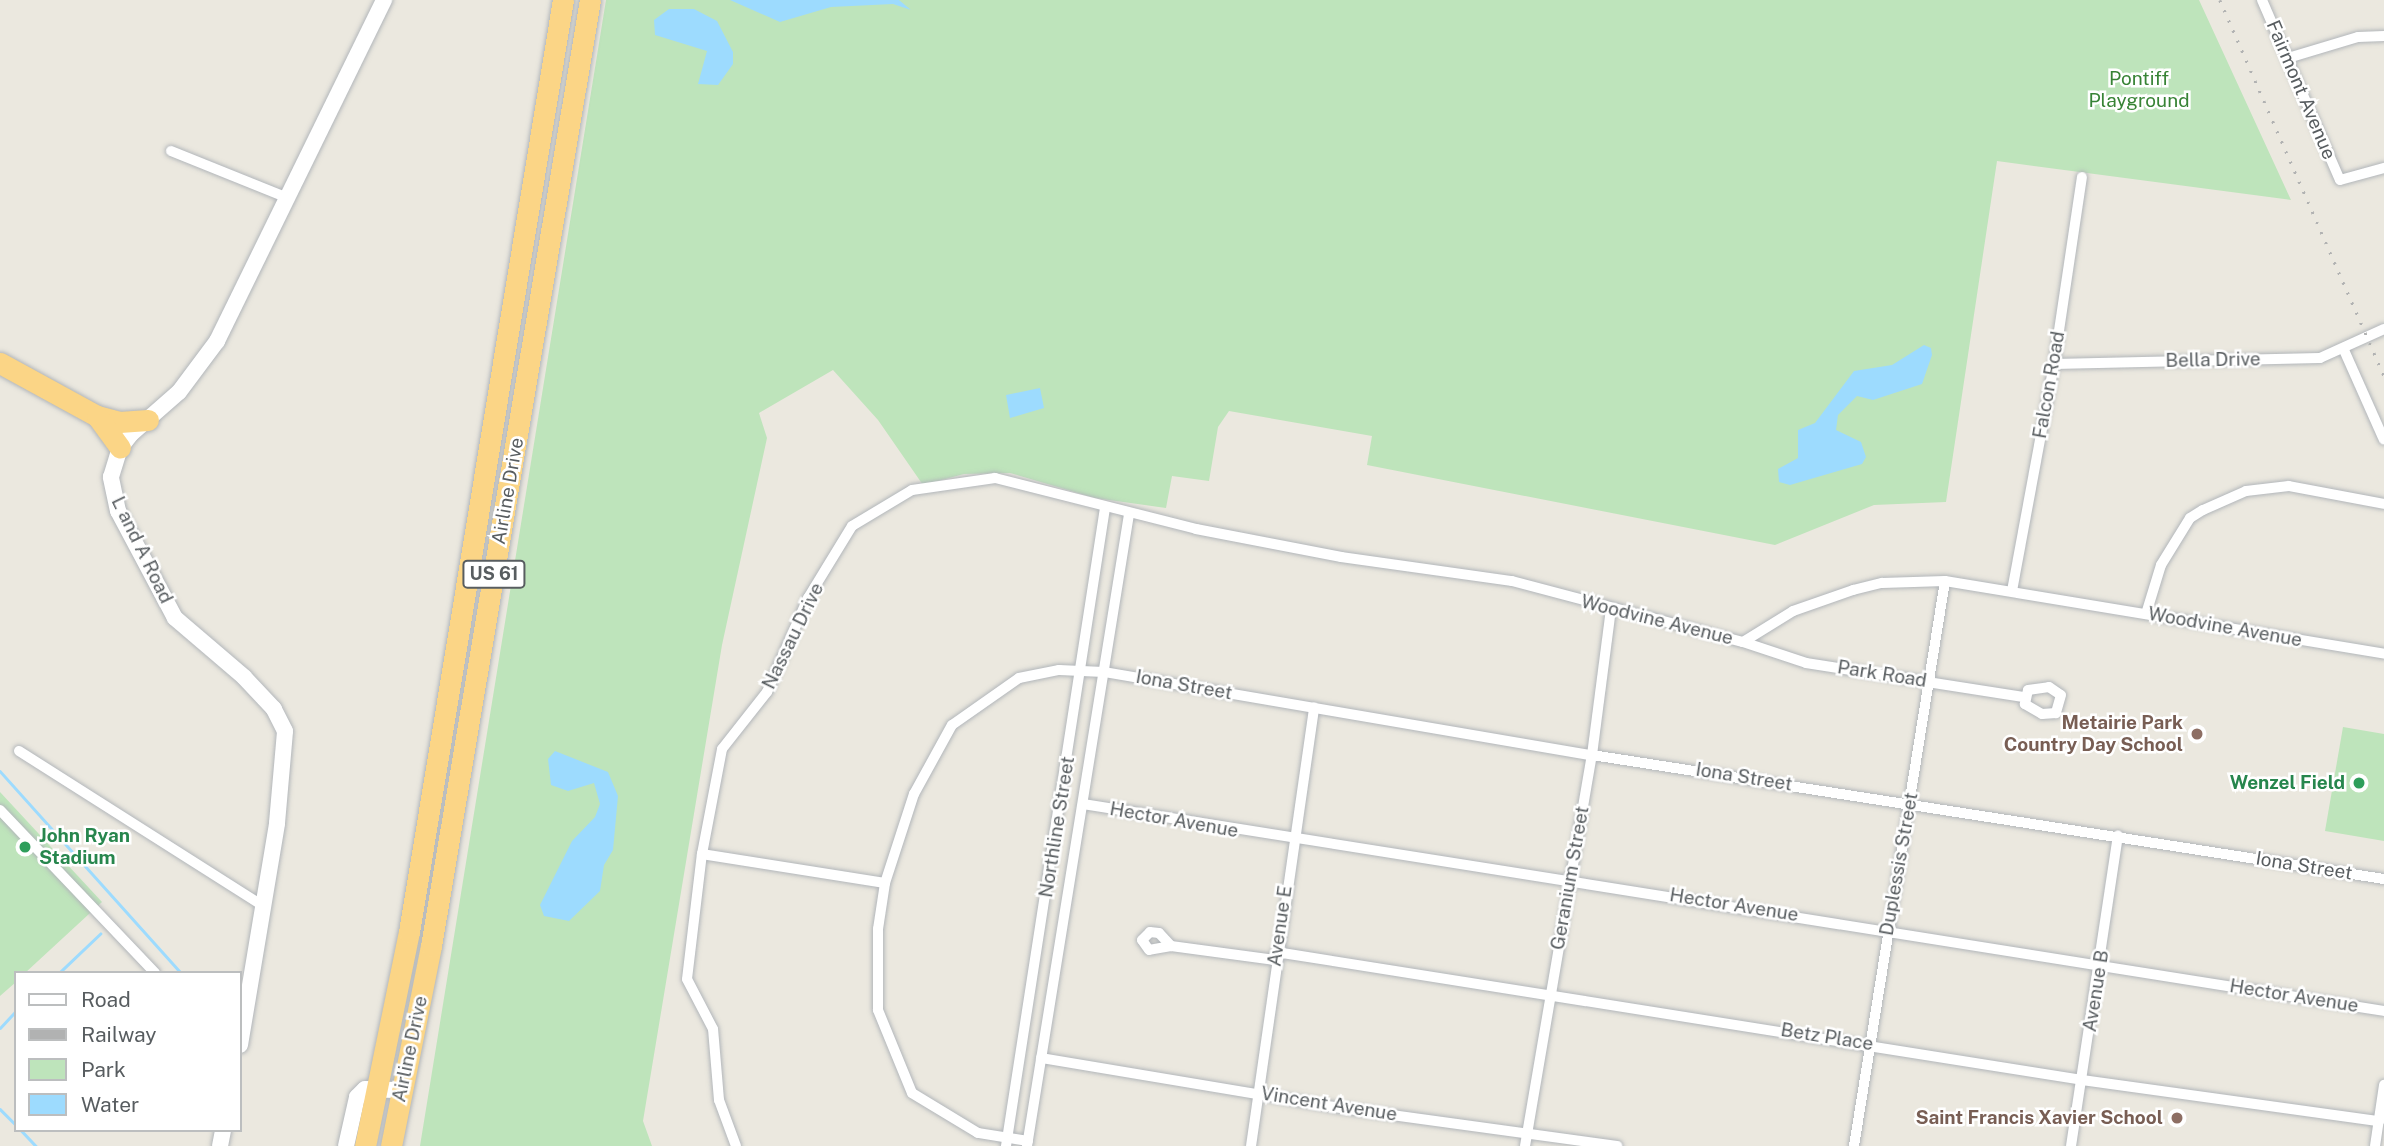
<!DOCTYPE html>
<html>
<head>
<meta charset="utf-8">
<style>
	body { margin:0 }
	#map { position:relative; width:2384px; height:1146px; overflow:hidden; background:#ebe8df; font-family:"Public Sans",sans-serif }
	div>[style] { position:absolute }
	.green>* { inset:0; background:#bee4bb }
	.water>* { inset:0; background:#9ddbfe }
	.stream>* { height:2.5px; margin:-1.25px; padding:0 1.25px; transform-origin:1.25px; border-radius:1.25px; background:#9ddbfe }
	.roads { filter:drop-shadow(0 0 2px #b2b6ba) drop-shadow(0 0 2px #b2b6ba) }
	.street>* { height:10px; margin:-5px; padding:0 5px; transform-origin:5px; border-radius:5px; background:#fff }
	.secondary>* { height:16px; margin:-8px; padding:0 8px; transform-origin:8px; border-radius:8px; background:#fff }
	.highway>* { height:21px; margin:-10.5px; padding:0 10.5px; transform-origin:10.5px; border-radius:10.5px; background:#fbd586 }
	.rail>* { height:2.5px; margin-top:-1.25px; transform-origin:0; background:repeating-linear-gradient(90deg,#b1b2b2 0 2px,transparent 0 11px) }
	.dots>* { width:19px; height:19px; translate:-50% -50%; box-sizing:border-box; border:4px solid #fff; border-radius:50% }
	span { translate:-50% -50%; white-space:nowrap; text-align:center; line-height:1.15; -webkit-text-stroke:5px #fff; paint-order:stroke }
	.shield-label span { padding:2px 5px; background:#fff; border:2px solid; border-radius:5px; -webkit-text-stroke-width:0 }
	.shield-label { font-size:18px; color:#585d60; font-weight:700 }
	.park-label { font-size:19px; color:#378335 }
	.street-label { font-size:19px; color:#585d60 }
	.education-label { font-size:19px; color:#785e54; font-weight:700 }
	.right { translate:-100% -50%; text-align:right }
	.leisure-label { font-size:19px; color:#27864d; font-weight:700 }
	.left { translate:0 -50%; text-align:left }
	.legend { position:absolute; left:14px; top:971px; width:228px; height:161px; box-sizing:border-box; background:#fff; border:2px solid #bcbebf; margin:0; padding:9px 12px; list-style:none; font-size:21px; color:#585d60 }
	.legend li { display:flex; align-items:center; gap:14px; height:35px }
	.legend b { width:35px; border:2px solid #bcbebf }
</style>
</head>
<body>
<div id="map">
	<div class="green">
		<i style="clip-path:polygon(606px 0,2199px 0,2291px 200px,1997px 161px,1946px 502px,1874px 505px,1775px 545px,1367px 465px,1372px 436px,1229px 411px,1218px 427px,1209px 481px,1172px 476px,1166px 508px,1095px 498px,1010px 473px,964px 474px,923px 485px,878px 420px,833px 370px,759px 413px,767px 438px,722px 645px,643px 1121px,652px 1146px,420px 1146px)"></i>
		<i style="clip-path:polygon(2343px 727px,2384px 734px,2384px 841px,2325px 831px)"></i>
		<i style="clip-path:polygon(0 792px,102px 902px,25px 973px,16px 973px,16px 982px,0 996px)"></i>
	</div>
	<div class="water">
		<i style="clip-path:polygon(730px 0,899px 0,911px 10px,893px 4px,831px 7px,780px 22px)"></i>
		<i style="clip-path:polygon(669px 9px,694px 9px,717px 21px,733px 52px,733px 64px,718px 85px,698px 84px,707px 51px,655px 35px,654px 20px)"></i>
		<i style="clip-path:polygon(1924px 345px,1931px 348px,1932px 355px,1922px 384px,1873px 400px,1857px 396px,1838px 415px,1836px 430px,1861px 442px,1866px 457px,1862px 464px,1790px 485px,1779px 482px,1778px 469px,1798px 458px,1798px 430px,1815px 423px,1854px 371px,1892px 365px)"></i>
		<i style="clip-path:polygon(1040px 388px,1044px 408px,1010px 418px,1006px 395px)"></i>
		<i style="clip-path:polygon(555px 751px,608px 772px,618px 796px,613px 850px,604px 865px,600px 891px,569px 921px,544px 916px,540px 905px,572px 841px,595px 817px,600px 804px,594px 783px,568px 791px,551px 785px,548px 759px)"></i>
	</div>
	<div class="stream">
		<i style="left:0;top:771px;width:271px;rotate:48.1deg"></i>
		<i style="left:59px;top:973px;width:57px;rotate:-43.6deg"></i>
		<i style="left:0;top:1028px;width:23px;rotate:-47deg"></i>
		<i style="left:0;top:1109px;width:23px;rotate:45deg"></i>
		<i style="left:21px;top:1130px;width:22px;rotate:47deg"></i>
	</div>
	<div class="roads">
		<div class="street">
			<i style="left:2262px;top:0;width:196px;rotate:66.6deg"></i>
			<i style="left:2340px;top:180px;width:46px;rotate:-15.3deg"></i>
			<i style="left:2288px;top:58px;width:73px;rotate:-16.7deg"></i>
			<i style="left:2358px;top:37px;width:26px;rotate:-2deg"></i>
			<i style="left:171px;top:151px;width:126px;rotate:21.9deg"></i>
			<i style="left:2344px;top:350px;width:98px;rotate:66deg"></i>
			<i style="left:2054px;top:364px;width:266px;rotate:-1.3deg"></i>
			<i style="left:2320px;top:358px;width:70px;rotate:-24.4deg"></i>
			<i style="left:2012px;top:591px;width:231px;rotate:-79.5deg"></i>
			<i style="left:2054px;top:364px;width:189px;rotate:-81.5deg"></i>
			<i style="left:2146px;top:614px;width:51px;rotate:-73deg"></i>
			<i style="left:2161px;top:565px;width:55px;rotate:-58.3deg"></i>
			<i style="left:2190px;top:518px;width:15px;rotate:-32deg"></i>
			<i style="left:2203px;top:510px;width:47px;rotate:-23.8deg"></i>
			<i style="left:2246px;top:491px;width:43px;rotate:-6.6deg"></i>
			<i style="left:2289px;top:486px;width:97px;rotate:10.7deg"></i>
			<i style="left:1743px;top:642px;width:66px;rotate:18.4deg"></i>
			<i style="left:1806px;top:663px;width:220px;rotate:8.9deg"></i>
			<i style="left:2049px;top:687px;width:14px;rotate:34deg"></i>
			<i style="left:2061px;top:695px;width:19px;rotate:106deg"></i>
			<i style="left:2056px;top:713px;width:14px;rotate:176deg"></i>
			<i style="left:2042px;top:714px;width:20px;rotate:-150deg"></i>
			<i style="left:2025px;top:704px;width:14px;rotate:-78deg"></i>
			<i style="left:2028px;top:690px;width:21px;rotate:-8deg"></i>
			<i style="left:19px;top:751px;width:289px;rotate:32.4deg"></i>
			<i style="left:1083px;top:804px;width:1317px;rotate:9.04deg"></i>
			<i style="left:0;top:810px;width:225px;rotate:46.4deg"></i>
			<i style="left:702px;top:854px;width:185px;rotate:9deg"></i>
			<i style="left:1171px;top:946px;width:22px;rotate:170deg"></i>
			<i style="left:1149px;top:950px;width:12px;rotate:-125deg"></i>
			<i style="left:1142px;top:940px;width:11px;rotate:-45deg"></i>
			<i style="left:1150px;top:932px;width:9px;rotate:6deg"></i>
			<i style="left:1159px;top:933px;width:18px;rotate:47deg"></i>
			<i style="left:1171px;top:946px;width:105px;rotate:7.7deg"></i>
			<i style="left:1276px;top:952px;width:816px;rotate:9.02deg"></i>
			<i style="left:2082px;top:1080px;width:300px;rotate:7.9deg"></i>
			<i style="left:1041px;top:1058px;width:296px;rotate:9.5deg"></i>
			<i style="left:1333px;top:1107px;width:287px;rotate:7.8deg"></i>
			<i style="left:1028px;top:1141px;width:51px;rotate:-170.9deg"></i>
			<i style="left:978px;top:1133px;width:77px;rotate:-148.8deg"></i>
			<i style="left:912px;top:1093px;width:90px;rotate:-112.3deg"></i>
			<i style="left:878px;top:1010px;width:81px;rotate:-90deg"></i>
			<i style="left:878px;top:929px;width:47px;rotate:-81.3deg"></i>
			<i style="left:885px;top:883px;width:94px;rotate:-72deg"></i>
			<i style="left:914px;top:794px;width:79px;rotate:-61.2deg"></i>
			<i style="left:952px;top:725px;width:82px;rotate:-35deg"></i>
			<i style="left:1019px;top:678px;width:41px;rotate:-11.3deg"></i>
			<i style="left:1059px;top:670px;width:45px;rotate:2.5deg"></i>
			<i style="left:1104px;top:672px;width:495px;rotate:9.7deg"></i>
			<i style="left:1592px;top:755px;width:802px;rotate:8.9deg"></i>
			<i style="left:736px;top:1146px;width:49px;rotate:-110.3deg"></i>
			<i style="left:719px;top:1100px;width:71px;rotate:-94.8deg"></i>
			<i style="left:713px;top:1029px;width:56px;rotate:-117.5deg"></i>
			<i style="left:687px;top:979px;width:126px;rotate:-83.2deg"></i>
			<i style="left:702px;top:854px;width:107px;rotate:-79.2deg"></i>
			<i style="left:722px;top:749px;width:73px;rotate:-51.7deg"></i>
			<i style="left:767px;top:692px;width:103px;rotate:-66.4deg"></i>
			<i style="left:808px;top:598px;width:84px;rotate:-58.6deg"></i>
			<i style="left:852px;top:526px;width:70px;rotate:-31deg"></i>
			<i style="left:912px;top:490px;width:84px;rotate:-8.2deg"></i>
			<i style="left:995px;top:478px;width:207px;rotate:14.2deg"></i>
			<i style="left:1196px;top:529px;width:148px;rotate:10.9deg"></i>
			<i style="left:1341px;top:557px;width:173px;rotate:8deg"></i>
			<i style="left:1512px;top:581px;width:239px;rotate:14.8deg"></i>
			<i style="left:1743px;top:642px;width:59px;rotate:-31.8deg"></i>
			<i style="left:1793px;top:611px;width:64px;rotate:-19.3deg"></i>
			<i style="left:1853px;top:590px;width:30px;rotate:-14deg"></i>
			<i style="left:1882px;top:583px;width:63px;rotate:-1.8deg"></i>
			<i style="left:1945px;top:581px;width:445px;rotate:9.4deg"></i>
			<i style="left:1006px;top:1146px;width:646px;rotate:-81.18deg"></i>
			<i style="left:1027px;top:1146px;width:640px;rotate:-80.83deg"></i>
			<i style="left:1251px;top:1146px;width:443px;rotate:-81.8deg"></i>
			<i style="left:1525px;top:1146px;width:397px;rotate:-80.3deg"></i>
			<i style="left:1592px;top:755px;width:148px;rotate:-82.6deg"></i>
			<i style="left:1854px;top:1146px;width:572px;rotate:-80.85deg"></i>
			<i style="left:2071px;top:1146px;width:314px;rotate:-81.4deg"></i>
			<i style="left:2375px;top:1146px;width:62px;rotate:-81.6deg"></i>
		</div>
		<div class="secondary">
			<i style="left:240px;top:1045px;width:225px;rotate:-80.5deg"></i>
			<i style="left:277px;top:823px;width:92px;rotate:-85deg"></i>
			<i style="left:285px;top:731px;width:25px;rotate:-117deg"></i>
			<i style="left:274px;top:709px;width:44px;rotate:-133.2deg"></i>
			<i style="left:244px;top:677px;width:91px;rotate:-139.5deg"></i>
			<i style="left:175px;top:618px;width:121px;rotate:-118deg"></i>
			<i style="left:118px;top:511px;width:35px;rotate:-102deg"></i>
			<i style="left:111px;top:477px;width:30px;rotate:-73deg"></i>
			<i style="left:120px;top:448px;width:18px;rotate:-52deg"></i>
			<i style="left:131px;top:434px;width:64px;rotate:-41.2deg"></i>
			<i style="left:179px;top:392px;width:64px;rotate:-53.3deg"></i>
			<i style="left:217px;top:341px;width:380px;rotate:-63.9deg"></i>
			<i style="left:220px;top:1146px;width:16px;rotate:-79deg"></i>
			<i style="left:346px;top:1146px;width:50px;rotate:-77.3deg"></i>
			<i style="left:357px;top:1097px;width:11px;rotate:-45deg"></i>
			<i style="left:365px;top:1089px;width:37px;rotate:2deg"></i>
		</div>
		<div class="highway">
			<i style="left:0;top:363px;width:111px;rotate:28.7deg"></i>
			<i style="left:97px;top:416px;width:23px;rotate:15deg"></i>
			<i style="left:119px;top:422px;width:29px;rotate:-4deg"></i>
			<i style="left:97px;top:416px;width:39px;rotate:54deg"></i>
			<i style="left:365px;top:1146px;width:218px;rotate:-78.4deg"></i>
			<i style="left:409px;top:932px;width:945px;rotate:-80.62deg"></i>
			<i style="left:391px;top:1146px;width:204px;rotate:-78.7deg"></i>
			<i style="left:431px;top:946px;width:959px;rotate:-80.46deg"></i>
		</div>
	</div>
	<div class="rail">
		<i style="left:2220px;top:0;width:410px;rotate:66.4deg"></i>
	</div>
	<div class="dots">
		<i style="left:2197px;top:734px;background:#8d6e63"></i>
		<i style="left:2359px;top:783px;background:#2e9e5b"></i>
		<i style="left:25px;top:847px;background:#2e9e5b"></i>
		<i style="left:2177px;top:1118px;background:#8d6e63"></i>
	</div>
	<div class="shield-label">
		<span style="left:494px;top:574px">US 61</span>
	</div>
	<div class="park-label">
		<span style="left:2139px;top:90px">Pontiff<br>Playground</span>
	</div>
	<div class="street-label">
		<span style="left:2301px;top:90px;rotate:67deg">Fairmont Avenue</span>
		<span style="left:2213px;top:360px;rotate:-1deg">Bella Drive</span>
		<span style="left:2049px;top:385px;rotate:-80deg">Falcon Road</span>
		<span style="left:508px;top:491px;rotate:-80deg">Airline Drive</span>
		<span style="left:142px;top:550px;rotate:64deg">L and A Road</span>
		<span style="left:1657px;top:620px;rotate:14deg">Woodvine Avenue</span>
		<span style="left:2225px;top:627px;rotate:10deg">Woodvine Avenue</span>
		<span style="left:793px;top:636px;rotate:-64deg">Nassau Drive</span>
		<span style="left:1882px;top:674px;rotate:9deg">Park Road</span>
		<span style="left:1184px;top:685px;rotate:10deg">Iona Street</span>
		<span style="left:1744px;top:777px;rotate:9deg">Iona Street</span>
		<span style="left:1174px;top:820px;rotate:10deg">Hector Avenue</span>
		<span style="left:1057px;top:827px;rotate:-81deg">Northline Street</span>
		<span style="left:1899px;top:864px;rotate:-80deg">Duplessis Street</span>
		<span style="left:2304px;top:866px;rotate:9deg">Iona Street</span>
		<span style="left:1570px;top:878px;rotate:-80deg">Geranium Street</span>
		<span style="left:1734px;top:905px;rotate:9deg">Hector Avenue</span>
		<span style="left:1280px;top:926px;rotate:-82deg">Avenue E</span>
		<span style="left:2096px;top:991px;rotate:-81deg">Avenue B</span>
		<span style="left:2294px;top:996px;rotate:9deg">Hector Avenue</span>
		<span style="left:1827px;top:1037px;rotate:9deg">Betz Place</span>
		<span style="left:410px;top:1049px;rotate:-78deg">Airline Drive</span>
		<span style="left:1329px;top:1104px;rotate:9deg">Vincent Avenue</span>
	</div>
	<div class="education-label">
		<span class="right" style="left:2183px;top:734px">Metairie Park<br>Country Day School</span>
		<span class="right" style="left:2163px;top:1118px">Saint Francis Xavier School</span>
	</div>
	<div class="leisure-label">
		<span class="right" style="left:2345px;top:783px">Wenzel Field</span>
		<span class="left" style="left:39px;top:847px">John Ryan<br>Stadium</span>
	</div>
	<ul class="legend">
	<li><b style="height:9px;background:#fff"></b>Road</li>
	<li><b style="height:9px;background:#b1b2b2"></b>Railway</li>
	<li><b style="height:19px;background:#bee4bb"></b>Park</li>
	<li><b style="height:19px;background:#9ddbfe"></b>Water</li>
	</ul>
</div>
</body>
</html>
